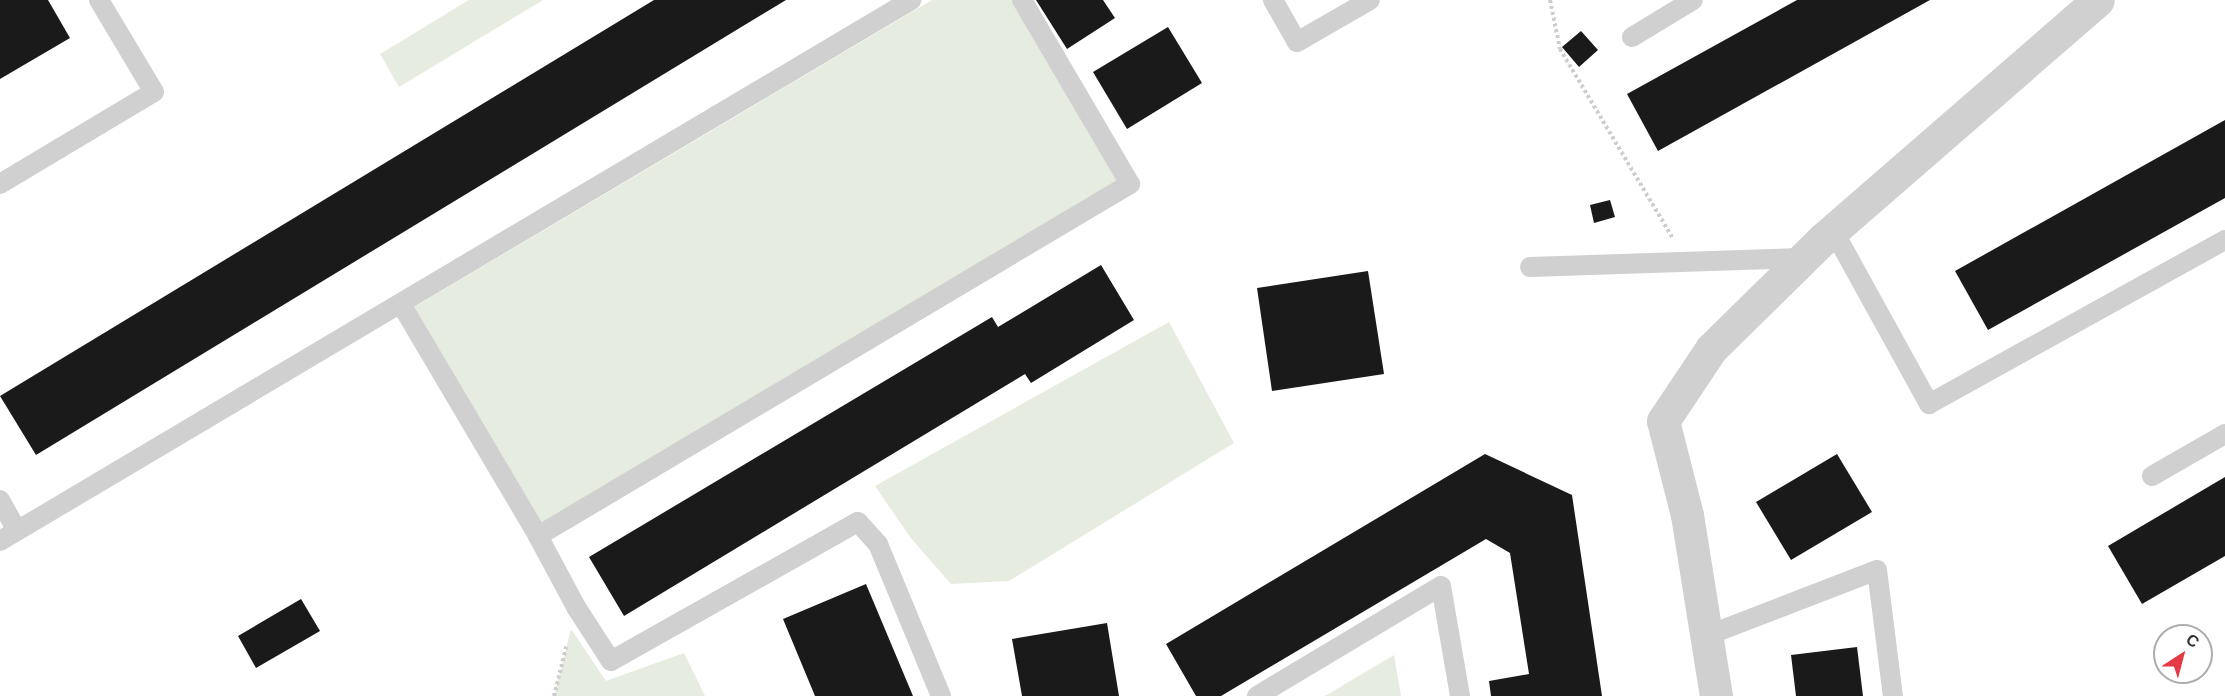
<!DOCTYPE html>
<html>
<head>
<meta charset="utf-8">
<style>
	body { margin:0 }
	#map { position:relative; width:2225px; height:696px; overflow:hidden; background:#fff; font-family:"Work Sans",sans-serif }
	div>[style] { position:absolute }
	.green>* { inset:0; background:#e6ecdf }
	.building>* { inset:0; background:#1a1a1a }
	.path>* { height:4px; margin-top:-2px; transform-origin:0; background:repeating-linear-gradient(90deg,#cdcdcd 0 3px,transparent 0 6px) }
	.service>* { height:20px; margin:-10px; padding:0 10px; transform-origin:10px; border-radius:10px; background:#d0d0d0 }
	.minor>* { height:33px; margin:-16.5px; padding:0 16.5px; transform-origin:16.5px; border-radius:16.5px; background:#d0d0d0 }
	span { translate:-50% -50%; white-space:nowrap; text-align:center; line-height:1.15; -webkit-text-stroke:6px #fff; paint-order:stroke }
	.north { position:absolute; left:2153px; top:624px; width:60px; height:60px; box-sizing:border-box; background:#fff; border:2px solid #adadad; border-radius:50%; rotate:36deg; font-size:16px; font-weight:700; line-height:24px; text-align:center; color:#333 }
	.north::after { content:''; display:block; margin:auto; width:21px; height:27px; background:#e63946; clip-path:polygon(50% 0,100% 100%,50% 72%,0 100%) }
</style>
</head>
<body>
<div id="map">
	<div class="green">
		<i style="clip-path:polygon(469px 0,543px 0,399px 87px,380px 54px)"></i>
		<i style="clip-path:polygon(932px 0,1013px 0,1120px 183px,541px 529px,411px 309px)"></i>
		<i style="clip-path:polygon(1169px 322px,1234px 443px,1009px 581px,951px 584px,910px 537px,875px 486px)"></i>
		<i style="clip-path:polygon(571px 629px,606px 681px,684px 653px,705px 696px,554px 696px)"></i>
		<i style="clip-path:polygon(1394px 655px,1401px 696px,1325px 696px)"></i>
	</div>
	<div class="building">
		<i style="clip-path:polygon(0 0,48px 0,70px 38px,0 79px)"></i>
		<i style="clip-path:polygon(654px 0,786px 0,36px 455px,0 396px)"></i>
		<i style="clip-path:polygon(1036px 0,1103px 0,1115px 18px,1067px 49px)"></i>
		<i style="clip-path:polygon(1797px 0,1930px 0,1658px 151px,1627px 94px)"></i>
		<i style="clip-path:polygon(1168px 27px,1202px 83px,1127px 129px,1093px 72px)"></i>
		<i style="clip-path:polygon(1581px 31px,1598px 50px,1579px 67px,1562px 47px)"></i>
		<i style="clip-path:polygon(2225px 120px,2225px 198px,1988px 330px,1955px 271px)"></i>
		<i style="clip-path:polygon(1610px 200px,1615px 217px,1594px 223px,1590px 205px)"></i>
		<i style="clip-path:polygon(1101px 265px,1134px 320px,1031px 383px,1025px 374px,624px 616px,589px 557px,992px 317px,998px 327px)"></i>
		<i style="clip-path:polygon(1368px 271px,1384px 374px,1272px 391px,1257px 288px)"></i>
		<i style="clip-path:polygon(1485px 454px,1572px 495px,1602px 696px,1491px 696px,1489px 681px,1529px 674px,1510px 553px,1486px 539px,1221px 696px,1196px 696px,1166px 644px)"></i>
		<i style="clip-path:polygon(1837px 454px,1872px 512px,1791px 560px,1756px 502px)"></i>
		<i style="clip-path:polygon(2225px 477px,2225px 556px,2142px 604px,2108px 546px)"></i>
		<i style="clip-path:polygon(866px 584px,913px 696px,815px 696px,783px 619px)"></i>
		<i style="clip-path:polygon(301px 599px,320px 631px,256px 668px,238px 636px)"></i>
		<i style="clip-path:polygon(1107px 623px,1119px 696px,1022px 696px,1012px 639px)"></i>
		<i style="clip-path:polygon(1857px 647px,1863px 696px,1796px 696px,1791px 655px)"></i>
	</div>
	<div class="path">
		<i style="left:1550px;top:0;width:50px;rotate:78.5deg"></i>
		<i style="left:1560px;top:49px;width:219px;rotate:59.2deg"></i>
		<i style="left:554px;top:696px;width:54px;rotate:-76deg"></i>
	</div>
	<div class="service">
		<i style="left:1273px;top:0;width:48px;rotate:60.3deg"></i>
		<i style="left:1297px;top:42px;width:84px;rotate:-29.9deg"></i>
		<i style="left:1632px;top:37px;width:71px;rotate:-31.2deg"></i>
		<i style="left:0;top:184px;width:179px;rotate:-30.9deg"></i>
		<i style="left:154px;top:92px;width:107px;rotate:-120.9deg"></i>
		<i style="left:1833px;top:230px;width:199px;rotate:61.1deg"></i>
		<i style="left:1929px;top:404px;width:338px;rotate:-29deg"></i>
		<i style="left:1530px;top:267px;width:273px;rotate:-1.9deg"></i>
		<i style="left:401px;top:304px;width:269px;rotate:59.4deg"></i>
		<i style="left:538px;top:536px;width:689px;rotate:-30.74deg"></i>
		<i style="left:1130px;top:184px;width:213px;rotate:-120.4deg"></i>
		<i style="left:2152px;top:476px;width:84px;rotate:-29.9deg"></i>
		<i style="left:0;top:500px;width:35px;rotate:61deg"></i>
		<i style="left:538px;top:536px;width:81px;rotate:61.8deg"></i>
		<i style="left:576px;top:607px;width:64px;rotate:57.1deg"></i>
		<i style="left:611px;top:661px;width:283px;rotate:-29.4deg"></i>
		<i style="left:858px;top:522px;width:30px;rotate:48deg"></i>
		<i style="left:878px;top:544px;width:165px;rotate:67.5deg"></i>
		<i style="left:0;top:541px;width:1060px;rotate:-30.7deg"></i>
		<i style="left:1706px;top:636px;width:183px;rotate:-21.1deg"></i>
		<i style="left:1877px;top:570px;width:127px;rotate:82.8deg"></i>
		<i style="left:1257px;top:696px;width:214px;rotate:-30.9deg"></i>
		<i style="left:1441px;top:586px;width:112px;rotate:80.2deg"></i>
	</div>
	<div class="minor">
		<i style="left:1716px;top:696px;width:183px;rotate:-99.1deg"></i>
		<i style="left:1687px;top:515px;width:97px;rotate:-104.3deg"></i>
		<i style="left:1663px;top:421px;width:87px;rotate:-56.3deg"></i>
		<i style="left:1711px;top:349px;width:157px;rotate:-44.5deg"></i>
		<i style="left:1823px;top:239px;width:364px;rotate:-41deg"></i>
	</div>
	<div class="north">С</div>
</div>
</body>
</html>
